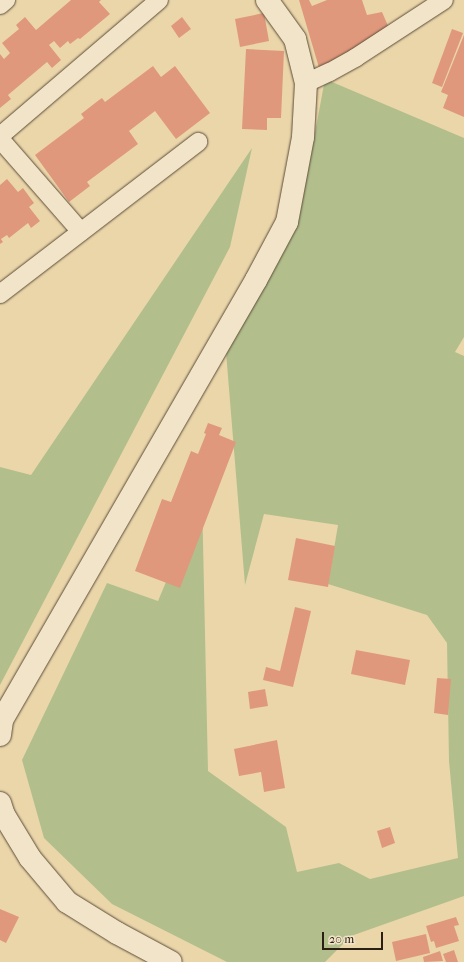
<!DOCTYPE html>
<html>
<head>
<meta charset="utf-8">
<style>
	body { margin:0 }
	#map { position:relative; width:464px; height:962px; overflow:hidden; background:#ebd6aa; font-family:"IM FELL French Canon",serif }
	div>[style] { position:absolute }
	.green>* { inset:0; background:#b2bf8c }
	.building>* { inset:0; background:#e0987c }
	.roads { filter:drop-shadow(0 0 1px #5b4c38) drop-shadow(0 0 1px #5b4c38) }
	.street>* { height:18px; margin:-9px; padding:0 9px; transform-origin:9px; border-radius:9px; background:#f2e4c8 }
	.secondary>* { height:22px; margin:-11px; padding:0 11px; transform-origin:11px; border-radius:11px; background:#f2e4c8 }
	span { translate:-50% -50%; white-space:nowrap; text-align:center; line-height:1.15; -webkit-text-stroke:3px #f2e4c8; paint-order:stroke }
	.scale { position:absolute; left:322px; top:932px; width:61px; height:18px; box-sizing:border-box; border:2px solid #2b1e12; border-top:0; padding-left:5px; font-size:12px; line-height:14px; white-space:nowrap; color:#2b1e12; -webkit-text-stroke:3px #f2e4c8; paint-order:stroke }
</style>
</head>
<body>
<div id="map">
	<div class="green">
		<i style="clip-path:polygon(325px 79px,464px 138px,464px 337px,455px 352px,464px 356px,464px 896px,351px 936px,325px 962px,227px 962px,112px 904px,44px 838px,22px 760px,107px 583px,158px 601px,202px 496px,208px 771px,286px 827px,297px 872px,339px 863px,370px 879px,458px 858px,449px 761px,447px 643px,427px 615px,328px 584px,338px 525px,264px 514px,245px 585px,226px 352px,299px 218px)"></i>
		<i style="clip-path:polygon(252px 148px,230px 247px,0 685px,0 467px,31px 475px)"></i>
	</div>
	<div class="building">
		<i style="clip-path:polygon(71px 0,101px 0,99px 2px,110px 14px,80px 39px,78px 38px,70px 44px,68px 41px,60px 48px,54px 41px,49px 45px,61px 60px,52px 68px,47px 62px,8px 95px,11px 99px,0 108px,0 54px,4px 59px,10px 53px,2px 43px,19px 29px,16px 25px,25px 17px,36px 30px)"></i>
		<i style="clip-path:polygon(299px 0,309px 0,312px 6px,327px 0,362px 0,367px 15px,382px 12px,389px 28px,320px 71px)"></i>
		<i style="clip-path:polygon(264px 13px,269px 41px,240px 47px,235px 19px)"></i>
		<i style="clip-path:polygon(182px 17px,191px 29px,179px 38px,171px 26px)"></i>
		<i style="clip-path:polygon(452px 29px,463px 33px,442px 87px,432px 83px)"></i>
		<i style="clip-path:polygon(464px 35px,464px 117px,443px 108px,448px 95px,441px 92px)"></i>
		<i style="clip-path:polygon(246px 49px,284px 51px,281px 118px,267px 118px,267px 130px,242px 129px)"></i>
		<i style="clip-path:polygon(153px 66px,161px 77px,175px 66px,210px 113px,176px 139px,155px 111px,129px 131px,138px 144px,87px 182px,90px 186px,69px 202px,35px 155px,84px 118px,81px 114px,99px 100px,102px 98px,105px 102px)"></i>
		<i style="clip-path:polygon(7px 179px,18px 192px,23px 188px,34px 203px,29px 207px,40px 221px,31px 228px,28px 223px,9px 238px,7px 235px,1px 239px,3px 242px,0 244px,0 185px)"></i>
		<i style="clip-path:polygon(208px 423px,222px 428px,219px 435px,236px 442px,180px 588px,135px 571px,162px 499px,171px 502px,191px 451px,198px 454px,206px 434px,204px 433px)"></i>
		<i style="clip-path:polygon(296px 538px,335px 546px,328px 587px,288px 580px)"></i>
		<i style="clip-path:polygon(295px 607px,311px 611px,293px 687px,263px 680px,266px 667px,280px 671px)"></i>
		<i style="clip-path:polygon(356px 650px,410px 660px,405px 685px,351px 674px)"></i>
		<i style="clip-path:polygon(437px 678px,451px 679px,448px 715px,434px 713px)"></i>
		<i style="clip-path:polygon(265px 689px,268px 706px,250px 709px,248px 692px)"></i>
		<i style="clip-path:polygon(277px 740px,285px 788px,264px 792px,261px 772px,239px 776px,234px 749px)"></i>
		<i style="clip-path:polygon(390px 827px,395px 843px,382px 848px,377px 831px)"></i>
		<i style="clip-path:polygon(0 909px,19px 917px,6px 943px,0 940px)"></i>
		<i style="clip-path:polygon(456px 917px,459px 925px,454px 926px,459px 941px,436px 948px,434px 941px,431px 942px,426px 926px)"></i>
		<i style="clip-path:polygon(426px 934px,430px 953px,396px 961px,392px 942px)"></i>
		<i style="clip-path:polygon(454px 950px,458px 962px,446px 962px,443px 954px)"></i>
		<i style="clip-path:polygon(440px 951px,443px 961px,424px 962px,423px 957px)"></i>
	</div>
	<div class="roads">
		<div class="street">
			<i style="left:0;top:5px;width:8px;rotate:-40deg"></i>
			<i style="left:306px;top:83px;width:26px;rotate:-25deg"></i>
			<i style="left:330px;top:72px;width:29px;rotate:-29deg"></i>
			<i style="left:355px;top:58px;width:106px;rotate:-33.1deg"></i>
			<i style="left:0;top:136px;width:209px;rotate:-40.5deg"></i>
			<i style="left:0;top:139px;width:123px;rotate:48.9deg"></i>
			<i style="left:0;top:294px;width:250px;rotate:-37.5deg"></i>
		</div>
		<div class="secondary">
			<i style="left:0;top:735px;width:15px;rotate:-82deg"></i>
			<i style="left:2px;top:720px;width:508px;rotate:-60deg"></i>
			<i style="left:256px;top:280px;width:66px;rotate:-61.9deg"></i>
			<i style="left:287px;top:222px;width:86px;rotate:-79.3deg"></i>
			<i style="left:303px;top:137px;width:54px;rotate:-86.8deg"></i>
			<i style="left:306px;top:83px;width:45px;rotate:-104deg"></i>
			<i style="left:295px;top:39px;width:48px;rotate:-125.7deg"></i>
			<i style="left:0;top:803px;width:13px;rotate:72deg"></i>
			<i style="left:4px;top:815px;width:50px;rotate:58.8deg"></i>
			<i style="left:30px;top:858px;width:57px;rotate:49.9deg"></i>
			<i style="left:67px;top:902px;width:59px;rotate:31.8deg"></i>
			<i style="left:117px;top:933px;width:61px;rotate:28.2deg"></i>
		</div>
	</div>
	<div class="scale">20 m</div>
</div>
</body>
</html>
